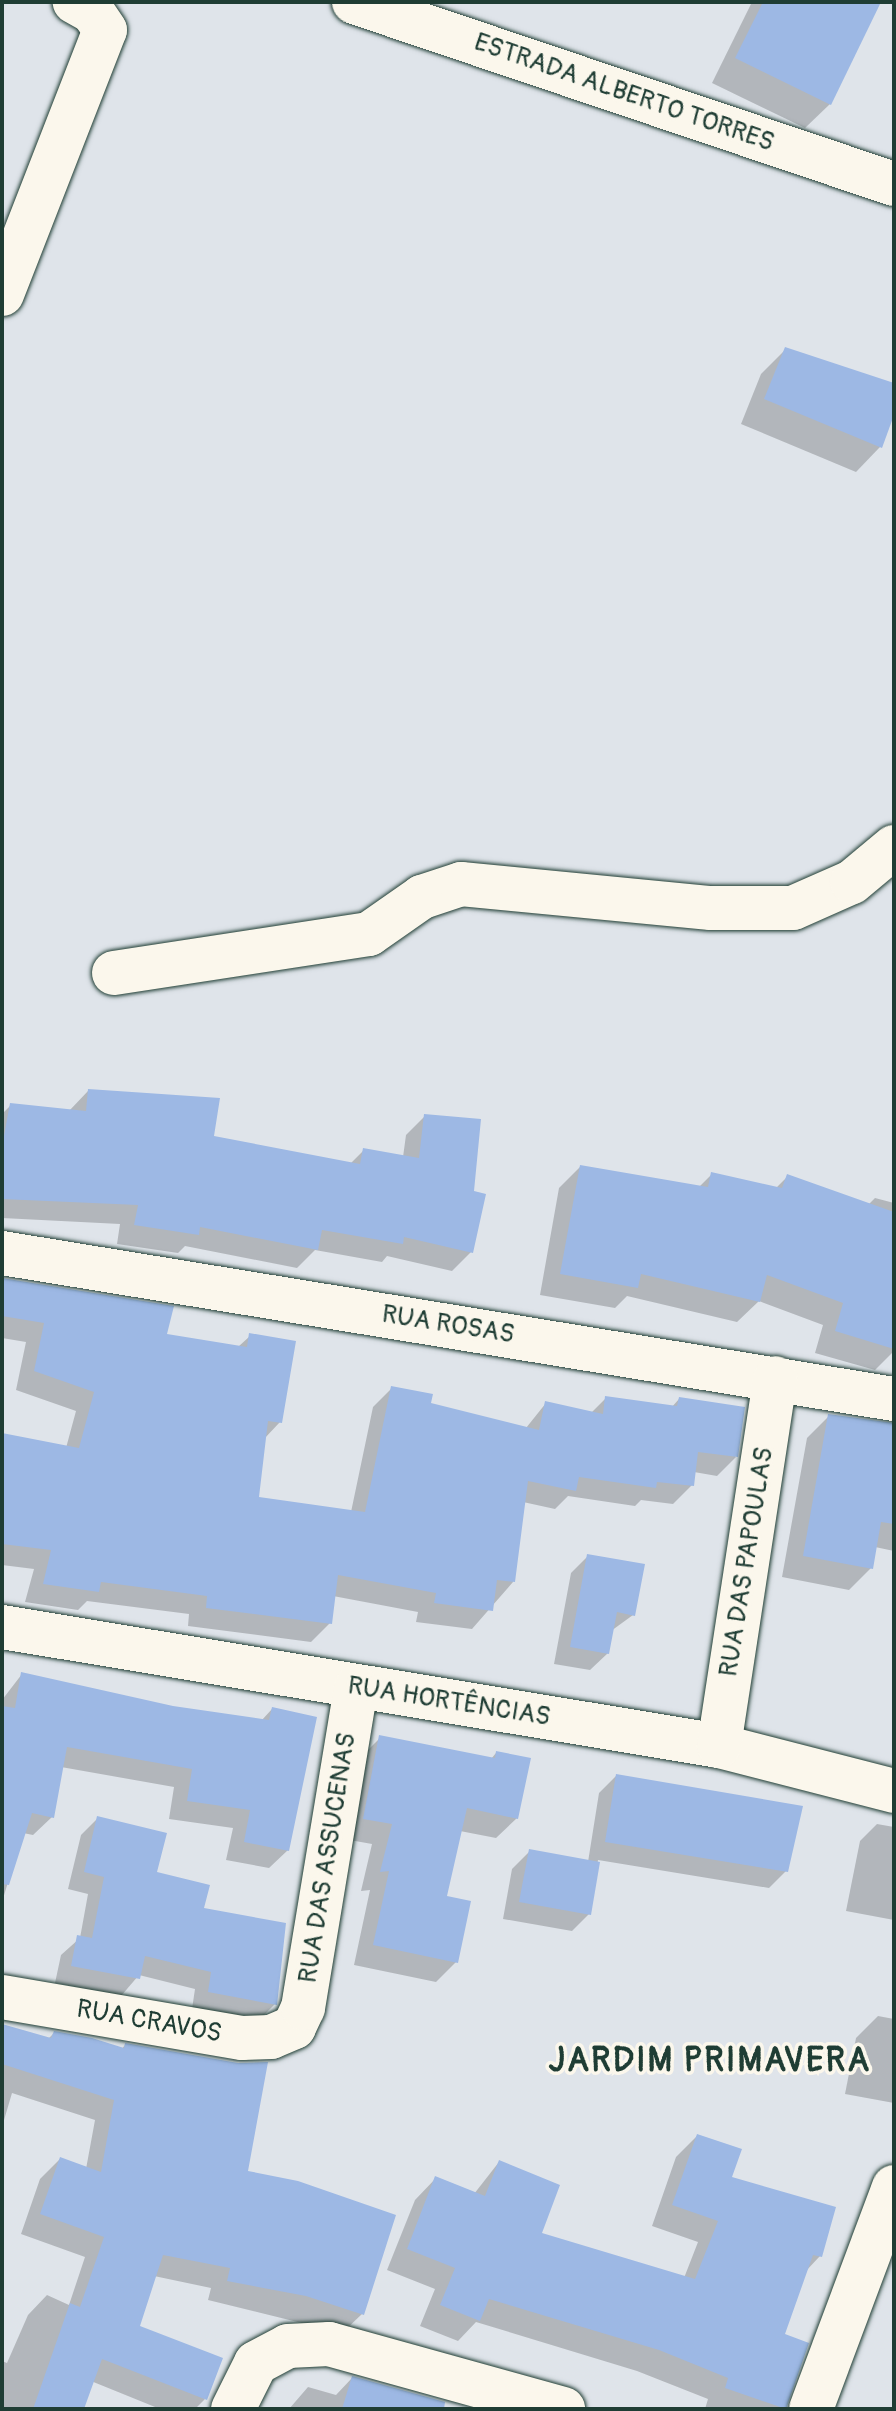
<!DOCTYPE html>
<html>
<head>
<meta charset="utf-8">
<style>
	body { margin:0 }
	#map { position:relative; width:896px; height:2411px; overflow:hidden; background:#dfe4ea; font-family:Pangolin,sans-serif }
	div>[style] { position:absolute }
	.shadow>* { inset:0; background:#0003 }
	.building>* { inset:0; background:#9db8e4 }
	.roads { filter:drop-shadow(0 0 2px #1f3d34) drop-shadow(0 0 2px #1f3d34) }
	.minor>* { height:44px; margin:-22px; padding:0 22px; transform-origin:22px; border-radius:22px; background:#fbf7ec }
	span { translate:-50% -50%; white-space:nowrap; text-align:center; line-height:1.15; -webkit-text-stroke:7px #fbf7ec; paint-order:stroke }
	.street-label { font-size:26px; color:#1f3d34 }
	.district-label { font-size:34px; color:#1f3d34; font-weight:700; letter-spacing:2px }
	.frame { position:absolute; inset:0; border:4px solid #1f3d34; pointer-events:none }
</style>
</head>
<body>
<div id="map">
	<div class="shadow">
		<i style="clip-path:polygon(752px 2px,878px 2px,830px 104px,805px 128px,712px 83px)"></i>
		<i style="clip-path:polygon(786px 349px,894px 385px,894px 409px,880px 447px,856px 472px,741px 424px,761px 374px)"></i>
		<i style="clip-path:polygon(88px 1091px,212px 1137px,350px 1164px,364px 1150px,403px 1157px,406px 1135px,425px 1116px,471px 1193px,471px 1252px,452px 1271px,387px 1256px,382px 1262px,315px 1250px,297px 1268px,185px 1246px,178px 1253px,117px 1244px,120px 1224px,2px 1218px,2px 1114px,11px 1105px,69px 1111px)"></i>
		<i style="clip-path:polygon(580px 1167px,698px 1188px,712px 1174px,775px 1189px,788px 1176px,868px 1205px,875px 1198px,894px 1203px,894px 1351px,875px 1370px,815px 1353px,823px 1325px,759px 1301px,737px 1322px,627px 1296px,615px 1308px,540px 1295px,559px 1188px)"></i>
		<i style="clip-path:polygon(2px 1280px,164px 1336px,238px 1347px,250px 1336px,280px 1422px,264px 1439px,257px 1499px,351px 1512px,373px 1407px,392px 1388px,429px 1404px,526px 1428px,546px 1403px,591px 1413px,606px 1398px,671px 1408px,679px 1399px,736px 1457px,717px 1476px,694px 1472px,692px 1485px,673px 1504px,641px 1500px,635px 1506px,568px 1496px,555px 1509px,523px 1502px,513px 1582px,472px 1629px,416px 1622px,418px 1612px,333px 1596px,330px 1623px,311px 1642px,188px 1626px,189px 1614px,87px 1601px,78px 1610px,25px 1602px,34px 1569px,2px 1565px,2px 1435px,66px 1448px,76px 1411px,16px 1390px,26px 1342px,2px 1338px)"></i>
		<i style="clip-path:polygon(829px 1416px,894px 1424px,894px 1551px,875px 1547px,871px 1568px,849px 1590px,782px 1577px,807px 1438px)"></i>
		<i style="clip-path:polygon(588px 1556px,633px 1615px,611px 1631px,608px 1653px,590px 1670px,554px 1664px,571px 1573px)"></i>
		<i style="clip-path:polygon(22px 1674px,172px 1708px,261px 1721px,272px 1709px,288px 1850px,269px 1868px,226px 1860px,233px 1828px,169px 1819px,174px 1787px,61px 1767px,52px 1817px,33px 1835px,23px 1833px,2px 1902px,2px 1700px)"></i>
		<i style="clip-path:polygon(380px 1738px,491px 1759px,496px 1753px,517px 1818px,496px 1838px,460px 1831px,444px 1897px,456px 1962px,436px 1982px,354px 1965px,370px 1890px,361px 1891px,372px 1844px,344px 1839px,360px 1758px)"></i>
		<i style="clip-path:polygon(616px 1776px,786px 1871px,769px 1888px,598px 1860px,589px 1914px,572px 1931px,503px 1919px,512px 1869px,529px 1852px,588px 1862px,599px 1793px)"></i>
		<i style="clip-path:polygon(98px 1818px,275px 2004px,258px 2021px,192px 2009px,195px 1989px,139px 1975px,121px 1996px,55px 1983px,61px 1955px,80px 1938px,88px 1894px,68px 1889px,81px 1835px)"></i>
		<i style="clip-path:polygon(877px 1824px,894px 1827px,894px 1920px,846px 1911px,860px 1841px)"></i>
		<i style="clip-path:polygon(878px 2016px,894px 2019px,894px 2103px,845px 2094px,856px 2038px)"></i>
		<i style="clip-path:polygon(2px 2026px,48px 2039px,54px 2033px,121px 2050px,125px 2045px,245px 2172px,362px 2314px,342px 2333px,208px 2300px,211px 2288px,154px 2276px,138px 2327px,205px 2399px,195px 2409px,160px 2409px,86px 2379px,67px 2409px,2px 2409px,2px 2361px,7px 2363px,28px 2315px,47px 2295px,69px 2305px,85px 2257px,21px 2234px,40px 2179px,60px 2159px,86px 2169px,95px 2120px,12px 2093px,2px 2127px)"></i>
		<i style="clip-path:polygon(697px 2136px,730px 2178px,820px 2256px,805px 2272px,782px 2335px,806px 2344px,783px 2409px,705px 2409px,708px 2399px,637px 2371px,476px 2322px,458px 2341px,420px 2326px,435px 2289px,387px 2270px,415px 2200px,436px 2178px,474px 2194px,499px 2162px,539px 2234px,684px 2278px,698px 2242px,652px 2226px,676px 2157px)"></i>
		<i style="clip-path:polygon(352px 2378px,420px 2409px,289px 2409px,308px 2387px,336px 2395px)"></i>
	</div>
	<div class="building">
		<i style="clip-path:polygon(763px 2px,881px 2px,831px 105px,735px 58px)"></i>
		<i style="clip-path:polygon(785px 347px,894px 383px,894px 415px,882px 448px,764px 399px)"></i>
		<i style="clip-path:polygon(88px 1089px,220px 1098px,214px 1136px,360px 1164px,363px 1148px,419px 1158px,424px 1114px,481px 1119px,474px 1191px,486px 1194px,473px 1253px,404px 1237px,403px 1244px,322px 1230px,318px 1250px,200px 1227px,199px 1235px,134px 1225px,138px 1205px,2px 1199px,2px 1147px,10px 1103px,86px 1111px)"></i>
		<i style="clip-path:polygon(580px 1165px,708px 1187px,711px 1172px,782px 1188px,787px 1174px,894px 1212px,894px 1349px,835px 1331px,843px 1303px,767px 1275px,760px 1302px,641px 1274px,638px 1288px,560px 1274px)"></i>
		<i style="clip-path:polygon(2px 1278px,174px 1306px,167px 1334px,247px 1347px,249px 1333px,296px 1341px,282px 1423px,268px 1421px,259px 1497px,365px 1512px,391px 1386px,433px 1394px,431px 1403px,539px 1430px,545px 1401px,603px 1414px,605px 1396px,677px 1406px,679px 1397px,745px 1407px,738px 1457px,698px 1452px,694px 1486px,657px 1482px,656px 1488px,579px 1477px,576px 1491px,528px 1481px,515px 1582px,497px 1580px,493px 1611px,434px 1603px,436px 1593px,338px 1575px,332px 1624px,206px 1608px,207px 1596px,101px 1582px,99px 1592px,43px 1584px,51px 1550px,2px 1544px,2px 1433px,79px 1448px,94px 1392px,34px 1371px,44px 1323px,2px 1316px)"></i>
		<i style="clip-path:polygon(828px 1414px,894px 1423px,894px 1524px,881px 1522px,873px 1569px,803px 1556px)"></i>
		<i style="clip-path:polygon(587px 1554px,645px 1564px,635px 1616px,617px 1612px,609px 1654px,570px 1647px)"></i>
		<i style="clip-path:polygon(21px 1672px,173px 1706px,269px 1720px,272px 1707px,317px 1717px,289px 1851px,244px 1842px,250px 1810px,187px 1801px,192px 1769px,67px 1747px,54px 1818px,32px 1813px,9px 1885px,2px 1884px,2px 1706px,15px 1708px)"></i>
		<i style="clip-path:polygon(379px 1735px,495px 1758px,496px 1751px,531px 1758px,518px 1819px,467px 1808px,447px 1896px,471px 1901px,458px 1963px,373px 1945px,389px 1871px,380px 1872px,392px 1824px,363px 1819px)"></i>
		<i style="clip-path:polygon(616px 1774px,803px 1806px,788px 1872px,605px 1842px)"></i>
		<i style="clip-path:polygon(97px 1816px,167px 1833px,157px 1872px,210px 1885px,204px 1908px,286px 1923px,277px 2005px,208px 1992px,211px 1972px,145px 1956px,140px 1979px,71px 1966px,77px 1935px,92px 1938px,104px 1877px,84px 1872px)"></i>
		<i style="clip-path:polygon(529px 1849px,600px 1862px,591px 1915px,519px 1902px)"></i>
		<i style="clip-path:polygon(2px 2024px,51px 2038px,54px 2031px,92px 2038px,124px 2048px,125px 2043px,238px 2063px,268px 2062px,248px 2171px,298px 2181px,396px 2215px,364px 2315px,306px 2296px,227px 2281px,230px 2268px,163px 2255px,140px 2326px,223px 2358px,207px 2400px,102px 2359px,84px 2409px,33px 2409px,70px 2303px,80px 2307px,104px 2237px,40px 2214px,60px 2157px,101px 2172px,114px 2100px,2px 2064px)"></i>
		<i style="clip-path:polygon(697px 2134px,742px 2149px,732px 2177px,836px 2207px,822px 2257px,813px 2255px,785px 2334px,809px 2343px,786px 2409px,725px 2388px,728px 2378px,659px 2350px,489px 2299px,480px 2321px,440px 2305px,455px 2268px,407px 2249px,435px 2176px,485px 2196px,499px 2160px,560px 2185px,542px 2233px,695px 2279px,718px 2221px,672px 2205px)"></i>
		<i style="clip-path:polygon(352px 2376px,445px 2402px,444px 2409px,342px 2409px)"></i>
	</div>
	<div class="roads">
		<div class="minor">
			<i style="left:354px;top:2px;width:570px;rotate:18.63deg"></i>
			<i style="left:2px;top:294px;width:283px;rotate:-68.7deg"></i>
			<i style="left:105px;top:30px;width:22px;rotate:-124deg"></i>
			<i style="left:93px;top:12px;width:21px;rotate:-151deg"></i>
			<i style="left:114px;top:973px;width:258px;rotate:-8.7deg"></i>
			<i style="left:369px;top:934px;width:65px;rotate:-34.9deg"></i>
			<i style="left:422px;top:897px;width:41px;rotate:-18.4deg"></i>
			<i style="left:461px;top:884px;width:251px;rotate:5.5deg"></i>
			<i style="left:711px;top:908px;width:82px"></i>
			<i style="left:793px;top:908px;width:64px;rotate:-23.8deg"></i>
			<i style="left:852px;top:882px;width:55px;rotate:-39.8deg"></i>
			<i style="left:2px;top:1253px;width:904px;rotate:9.3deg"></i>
			<i style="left:2px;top:1627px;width:727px;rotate:9.42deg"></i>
			<i style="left:719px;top:1746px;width:181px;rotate:14.4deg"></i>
			<i style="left:719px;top:1746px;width:372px;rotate:-81.3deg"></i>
			<i style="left:2px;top:1997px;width:243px;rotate:9.7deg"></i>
			<i style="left:242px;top:2038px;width:29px;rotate:-2deg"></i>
			<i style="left:271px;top:2037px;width:25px;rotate:-23deg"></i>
			<i style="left:294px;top:2027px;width:21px;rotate:-65deg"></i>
			<i style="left:303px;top:2008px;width:325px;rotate:-80.6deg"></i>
			<i style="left:233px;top:2409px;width:51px;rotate:-63.4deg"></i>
			<i style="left:256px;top:2363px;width:36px;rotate:-28deg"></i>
			<i style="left:288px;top:2346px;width:41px;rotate:-2.8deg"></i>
			<i style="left:329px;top:2344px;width:243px;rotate:15.5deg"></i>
			<i style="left:811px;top:2409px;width:237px;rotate:-69.5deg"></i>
		</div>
	</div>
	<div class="street-label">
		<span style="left:624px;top:93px;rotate:19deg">ESTRADA ALBERTO TORRES</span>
		<span style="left:448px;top:1325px;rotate:9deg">RUA ROSAS</span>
		<span style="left:747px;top:1562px;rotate:-81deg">RUA DAS PAPOULAS</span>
		<span style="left:449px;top:1702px;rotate:9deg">RUA HORTÊNCIAS</span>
		<span style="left:328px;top:1858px;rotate:-81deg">RUA DAS ASSUCENAS</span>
		<span style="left:149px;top:2022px;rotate:10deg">RUA CRAVOS</span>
	</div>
	<div class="district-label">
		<span style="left:710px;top:2061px">JARDIM PRIMAVERA</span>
	</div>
	<div class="frame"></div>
</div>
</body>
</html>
